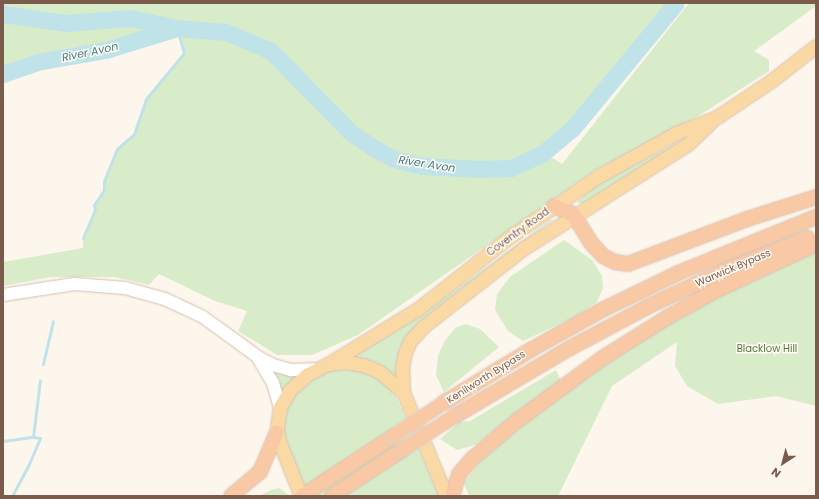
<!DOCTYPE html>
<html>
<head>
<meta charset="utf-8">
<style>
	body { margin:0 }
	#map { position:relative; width:819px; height:499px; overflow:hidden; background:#fdf6ec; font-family:Poppins,sans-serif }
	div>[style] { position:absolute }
	.green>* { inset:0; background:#d8ecc9 }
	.stream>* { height:3px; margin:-1.5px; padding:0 1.5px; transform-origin:1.5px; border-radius:1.5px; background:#bfe3e8 }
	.river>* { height:17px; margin:-8.5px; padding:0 8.5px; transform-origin:8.5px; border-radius:8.5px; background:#bfe3e8 }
	.roads { filter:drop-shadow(0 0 1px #d6c0b0) drop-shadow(0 0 1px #d6c0b0) }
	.secondary>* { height:12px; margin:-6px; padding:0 6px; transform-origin:6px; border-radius:6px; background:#fff }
	.primary>* { height:13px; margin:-6.5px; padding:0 6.5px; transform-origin:6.5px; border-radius:6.5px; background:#fbd9a5 }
	.trunk>* { height:14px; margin:-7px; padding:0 7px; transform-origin:7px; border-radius:7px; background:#f9c8a4 }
	.bridges { filter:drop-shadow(0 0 1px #dad1cd) drop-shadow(0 0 1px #dad1cd) }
	.trunk-bridge>* { height:14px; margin:-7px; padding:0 7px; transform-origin:7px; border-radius:7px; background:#f9c8a4 }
	span { translate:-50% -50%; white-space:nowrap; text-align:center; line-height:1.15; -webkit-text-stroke:3px #fffaf3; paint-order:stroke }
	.street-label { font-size:10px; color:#7a5c4d }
	.park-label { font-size:10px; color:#537a41 }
	.water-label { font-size:11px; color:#437c86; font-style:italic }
	.frame { position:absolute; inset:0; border:4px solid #7a5c4d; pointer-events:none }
	.north { position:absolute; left:763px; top:443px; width:40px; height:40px; -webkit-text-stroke:3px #fffaf3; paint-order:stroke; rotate:216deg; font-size:11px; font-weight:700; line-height:16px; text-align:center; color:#7a5c4d }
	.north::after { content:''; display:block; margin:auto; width:14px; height:18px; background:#7a5c4d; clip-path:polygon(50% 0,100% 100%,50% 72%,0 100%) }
</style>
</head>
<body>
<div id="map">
	<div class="green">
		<i style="clip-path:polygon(3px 3px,676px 3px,572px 129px,543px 152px,562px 164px,689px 3px,816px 3px,816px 6px,754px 51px,769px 60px,769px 71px,700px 115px,592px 172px,358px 335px,312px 355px,277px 355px,238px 331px,247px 311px,215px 301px,159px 274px,149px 285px,115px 277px,51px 277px,3px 286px,3px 262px,83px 248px,83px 238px,95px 210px,94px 205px,104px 190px,104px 181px,117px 149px,134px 134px,146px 99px,184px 53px,177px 28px,106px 50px,37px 62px,3px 74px)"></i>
		<i style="clip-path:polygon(689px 137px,581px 204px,577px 202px,589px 190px,620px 172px)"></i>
		<i style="clip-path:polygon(550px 220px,553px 220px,494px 263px,433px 312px,397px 377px,379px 365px,350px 357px,432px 307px)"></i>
		<i style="clip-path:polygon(564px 240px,592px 260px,602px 276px,603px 288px,597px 302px,577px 316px,523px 341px,508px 331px,495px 310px,497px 294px,510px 277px)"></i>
		<i style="clip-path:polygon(816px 251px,816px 406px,776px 396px,718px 404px,687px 386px,675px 366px,677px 342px,612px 386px,558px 496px,469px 496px,464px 483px,481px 460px,541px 410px,596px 370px,670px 323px,757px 277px)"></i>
		<i style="clip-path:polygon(466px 324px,480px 329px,499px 347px,444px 392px,436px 375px,438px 356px,444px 342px,455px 328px)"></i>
		<i style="clip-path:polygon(344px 368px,373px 374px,394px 392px,439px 496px,305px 496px,283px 434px,287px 408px,298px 390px,310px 379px,327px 371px)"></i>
		<i style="clip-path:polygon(556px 370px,561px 381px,475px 445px,457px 450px,440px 439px,459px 422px,470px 421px)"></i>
		<i style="clip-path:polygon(272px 371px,297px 375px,282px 394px)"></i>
		<i style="clip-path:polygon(279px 488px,290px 496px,259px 496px,271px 490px)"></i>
	</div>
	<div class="stream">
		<i style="left:83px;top:238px;width:30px;rotate:-67deg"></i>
		<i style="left:95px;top:210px;width:5px;rotate:-101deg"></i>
		<i style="left:94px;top:205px;width:18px;rotate:-56deg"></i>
		<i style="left:104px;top:190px;width:9px;rotate:-90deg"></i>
		<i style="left:104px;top:181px;width:35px;rotate:-68deg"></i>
		<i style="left:117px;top:149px;width:23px;rotate:-41deg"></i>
		<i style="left:134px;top:134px;width:37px;rotate:-71deg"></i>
		<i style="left:146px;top:99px;width:60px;rotate:-50.4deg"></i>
		<i style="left:184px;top:53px;width:26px;rotate:-106deg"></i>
		<i style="left:43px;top:364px;width:44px;rotate:-76.9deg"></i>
		<i style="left:3px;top:441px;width:30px;rotate:-8deg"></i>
		<i style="left:12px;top:496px;width:36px;rotate:-62deg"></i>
		<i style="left:29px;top:464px;width:28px;rotate:-67deg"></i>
		<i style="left:40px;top:438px;width:7px;rotate:-172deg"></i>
		<i style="left:33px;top:437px;width:57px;rotate:-83deg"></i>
	</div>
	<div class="river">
		<i style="left:3px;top:14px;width:65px;rotate:8deg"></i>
		<i style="left:67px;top:23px;width:63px;rotate:-4.5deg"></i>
		<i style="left:130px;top:18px;width:48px;rotate:12deg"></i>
		<i style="left:177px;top:28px;width:49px;rotate:4.7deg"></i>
		<i style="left:226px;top:32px;width:49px;rotate:22.9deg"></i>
		<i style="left:271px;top:51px;width:113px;rotate:45.7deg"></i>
		<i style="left:350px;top:132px;width:27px;rotate:34deg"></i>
		<i style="left:372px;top:147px;width:25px;rotate:29deg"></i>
		<i style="left:394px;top:159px;width:29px;rotate:14deg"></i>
		<i style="left:422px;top:166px;width:58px;rotate:3deg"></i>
		<i style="left:480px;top:169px;width:31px;rotate:-2deg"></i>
		<i style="left:511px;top:168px;width:35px;rotate:-25deg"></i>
		<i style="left:543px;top:153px;width:38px;rotate:-40deg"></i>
		<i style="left:572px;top:129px;width:163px;rotate:-50.5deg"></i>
		<i style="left:3px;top:74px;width:36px;rotate:-19deg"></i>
		<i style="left:37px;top:62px;width:70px;rotate:-9.9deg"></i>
		<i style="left:106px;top:50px;width:74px;rotate:-17.2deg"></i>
	</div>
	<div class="roads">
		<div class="secondary">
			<i style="left:3px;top:295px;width:72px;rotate:-8.8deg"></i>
			<i style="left:74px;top:284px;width:51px;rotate:4.5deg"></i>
			<i style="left:125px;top:288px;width:41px;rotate:15.4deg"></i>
			<i style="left:165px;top:299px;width:42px;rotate:25.3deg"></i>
			<i style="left:203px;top:317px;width:68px;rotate:36deg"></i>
			<i style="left:258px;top:357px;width:17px;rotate:28deg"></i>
			<i style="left:273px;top:365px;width:19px;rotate:16deg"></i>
			<i style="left:291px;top:370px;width:24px;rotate:-2deg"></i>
			<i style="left:258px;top:358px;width:29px;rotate:59deg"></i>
			<i style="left:273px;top:383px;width:25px;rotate:74deg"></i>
		</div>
		<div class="primary">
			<i style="left:328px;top:364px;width:107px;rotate:-31.6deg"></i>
			<i style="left:419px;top:308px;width:113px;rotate:-38.2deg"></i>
			<i style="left:508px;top:238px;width:108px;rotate:-34.4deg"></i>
			<i style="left:597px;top:177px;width:90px;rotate:-29.1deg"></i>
			<i style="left:676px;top:133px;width:44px;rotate:-21.3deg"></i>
			<i style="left:717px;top:117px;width:65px;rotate:-33.7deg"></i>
			<i style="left:771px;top:81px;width:57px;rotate:-37.9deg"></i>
			<i style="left:403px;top:392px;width:24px;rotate:-92deg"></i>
			<i style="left:402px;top:368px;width:15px;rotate:-79deg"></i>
			<i style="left:405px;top:353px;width:13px;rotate:-67deg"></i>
			<i style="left:410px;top:341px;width:21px;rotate:-47deg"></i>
			<i style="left:424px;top:326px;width:127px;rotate:-38deg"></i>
			<i style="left:524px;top:248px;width:194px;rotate:-32.4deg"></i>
			<i style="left:688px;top:144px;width:33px;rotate:-44deg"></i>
			<i style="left:301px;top:496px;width:59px;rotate:-111.8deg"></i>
			<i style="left:279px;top:441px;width:13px;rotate:-99deg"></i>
			<i style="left:277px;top:428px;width:21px;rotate:-82deg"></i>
			<i style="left:280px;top:407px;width:20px;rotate:-60deg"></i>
			<i style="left:290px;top:390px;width:24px;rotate:-42deg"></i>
			<i style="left:308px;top:374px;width:22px;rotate:-27deg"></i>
			<i style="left:328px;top:364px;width:17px;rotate:-7deg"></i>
			<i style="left:345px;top:362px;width:18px;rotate:9deg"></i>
			<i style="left:363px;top:365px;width:18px;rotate:22deg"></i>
			<i style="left:380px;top:372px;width:30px;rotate:41deg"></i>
			<i style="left:403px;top:392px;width:113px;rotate:67.5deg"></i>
		</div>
		<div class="trunk">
			<i style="left:554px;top:206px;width:21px;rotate:23deg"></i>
			<i style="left:573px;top:214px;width:34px;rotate:58deg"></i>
			<i style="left:591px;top:243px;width:18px;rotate:47deg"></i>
			<i style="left:603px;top:256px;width:13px;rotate:27deg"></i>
			<i style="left:615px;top:262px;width:13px;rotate:9deg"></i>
			<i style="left:628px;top:264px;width:127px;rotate:-20.7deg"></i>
			<i style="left:747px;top:219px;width:72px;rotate:-17.7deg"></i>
			<i style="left:445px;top:402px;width:102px;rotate:-31.3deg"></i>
			<i style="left:532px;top:349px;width:82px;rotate:-29.1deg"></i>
			<i style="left:604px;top:309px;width:82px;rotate:-25.9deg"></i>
			<i style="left:678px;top:273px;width:149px;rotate:-22.1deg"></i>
			<i style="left:455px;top:416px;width:134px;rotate:-30.6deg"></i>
			<i style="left:570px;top:348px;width:92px;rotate:-28deg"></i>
			<i style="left:651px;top:305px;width:78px;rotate:-24.9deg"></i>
			<i style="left:722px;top:272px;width:92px;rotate:-21.8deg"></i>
			<i style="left:231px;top:496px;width:38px;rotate:-40deg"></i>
			<i style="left:260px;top:472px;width:43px;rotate:-67deg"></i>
			<i style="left:302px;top:496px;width:108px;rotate:-33.2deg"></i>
			<i style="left:332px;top:496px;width:84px;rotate:-33.3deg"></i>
			<i style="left:452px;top:496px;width:23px;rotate:-72deg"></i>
			<i style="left:459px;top:474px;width:21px;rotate:-49deg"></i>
			<i style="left:473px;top:458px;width:59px;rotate:-40.2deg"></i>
			<i style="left:518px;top:420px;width:103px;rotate:-36.3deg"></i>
			<i style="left:601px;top:359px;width:79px;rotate:-32.1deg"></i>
			<i style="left:668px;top:317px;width:56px;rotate:-28.9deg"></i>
			<i style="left:717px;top:290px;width:109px;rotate:-24.9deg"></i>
		</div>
	</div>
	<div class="bridges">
		<div class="trunk-bridge">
			<i style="left:392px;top:437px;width:64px;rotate:-33.4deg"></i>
			<i style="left:402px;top:450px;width:63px;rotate:-32.7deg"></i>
		</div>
	</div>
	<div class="street-label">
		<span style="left:518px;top:232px;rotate:-36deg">Coventry Road</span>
		<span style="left:733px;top:268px;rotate:-23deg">Warwick Bypass</span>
		<span style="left:486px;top:377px;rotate:-32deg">Kenilworth Bypass</span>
	</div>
	<div class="park-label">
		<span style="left:767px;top:349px">Blacklow Hill</span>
	</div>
	<div class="water-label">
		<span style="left:90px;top:52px;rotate:-12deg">River Avon</span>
		<span style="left:427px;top:164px;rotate:9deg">River Avon</span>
	</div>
	<div class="frame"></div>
	<div class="north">N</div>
</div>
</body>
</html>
